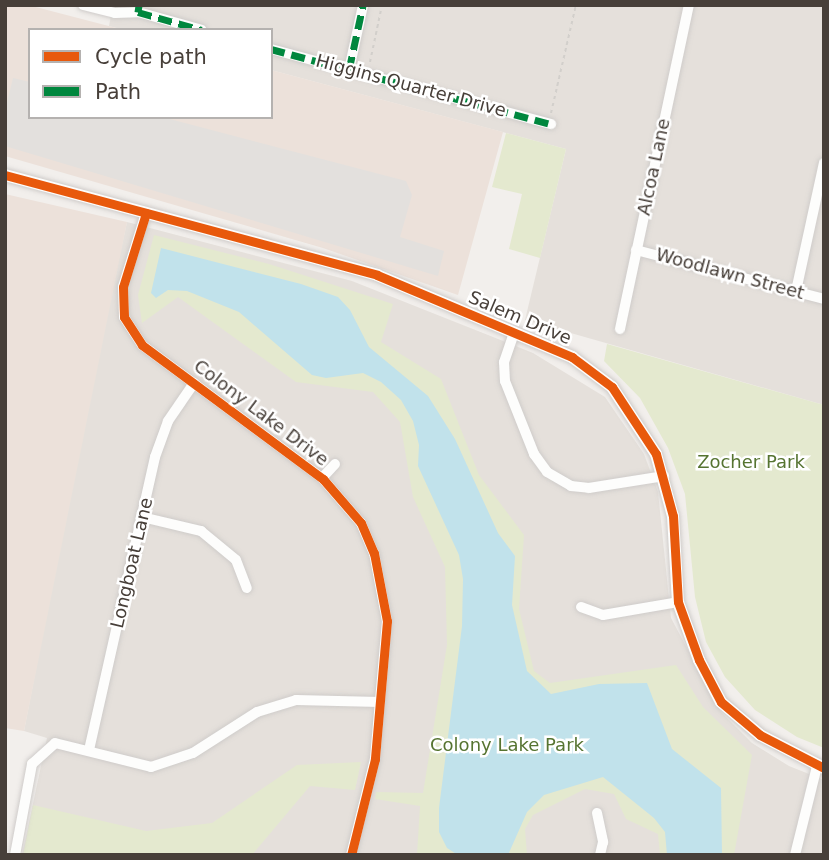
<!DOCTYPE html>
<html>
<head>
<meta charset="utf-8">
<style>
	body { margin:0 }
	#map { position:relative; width:829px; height:860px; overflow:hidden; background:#f2efec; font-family:"DejaVu Sans",sans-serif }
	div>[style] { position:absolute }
	.residential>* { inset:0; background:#e5e0db }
	.commercial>* { inset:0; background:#ece1da }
	.green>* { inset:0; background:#e4e9cf }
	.parking>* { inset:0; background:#e3e0dd }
	.water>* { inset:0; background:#c1e2eb }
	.path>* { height:2px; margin-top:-1px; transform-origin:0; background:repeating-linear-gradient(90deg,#d2cfcb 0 3.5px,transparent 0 7px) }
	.roads { filter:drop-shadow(0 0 2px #cfccca) drop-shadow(0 0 2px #cfccca) }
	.minor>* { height:10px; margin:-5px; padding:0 5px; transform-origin:5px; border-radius:5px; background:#fdfdfc }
	.tertiary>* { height:12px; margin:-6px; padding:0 6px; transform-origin:6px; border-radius:6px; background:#fdfdfc }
	.quiet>* { height:7px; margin-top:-3.5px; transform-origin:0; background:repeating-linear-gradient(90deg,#00873e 0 14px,transparent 0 21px) }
	.cycleway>* { height:9px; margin:-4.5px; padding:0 4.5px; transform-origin:4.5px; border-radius:4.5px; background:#e8590c }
	span { translate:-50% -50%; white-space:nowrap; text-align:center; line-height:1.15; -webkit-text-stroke:5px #fff; paint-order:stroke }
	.street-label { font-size:18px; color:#473f39 }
	.park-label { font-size:18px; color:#567431 }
	.frame { position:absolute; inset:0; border:7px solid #473f39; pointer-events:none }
	.legend { position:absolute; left:28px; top:28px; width:245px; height:91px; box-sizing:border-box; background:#fff; border:2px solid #b5b2b0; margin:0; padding:9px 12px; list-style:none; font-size:21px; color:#473f39 }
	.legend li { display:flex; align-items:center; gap:14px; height:35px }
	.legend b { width:35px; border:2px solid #b5b2b0 }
</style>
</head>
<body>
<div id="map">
	<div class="residential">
		<i style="clip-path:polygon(113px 5px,824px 5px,824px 405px,525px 320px,566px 149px,271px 70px,271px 30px,124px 30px,109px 26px)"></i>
		<i style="clip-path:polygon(127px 222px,352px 281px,533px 353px,605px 397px,644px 454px,658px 492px,671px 618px,721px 712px,752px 743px,789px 766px,824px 780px,824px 855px,22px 855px,47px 738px,24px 731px,91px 384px)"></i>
	</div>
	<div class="commercial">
		<i style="clip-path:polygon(5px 5px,28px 5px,124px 30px,30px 30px,30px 117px,271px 117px,271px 70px,503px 132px,458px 295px,323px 248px,5px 156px)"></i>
		<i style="clip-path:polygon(5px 194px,127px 222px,24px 731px,5px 728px)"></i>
	</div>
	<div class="green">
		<i style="clip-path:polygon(506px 133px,566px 149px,540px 258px,509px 249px,522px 194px,492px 187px)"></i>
		<i style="clip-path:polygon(154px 235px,269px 264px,393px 304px,381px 342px,441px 379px,479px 475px,524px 535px,519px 609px,534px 671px,550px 683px,676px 665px,703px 707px,752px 755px,734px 855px,660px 855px,658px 834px,626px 819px,614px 794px,585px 789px,533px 815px,525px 829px,527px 855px,417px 855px,420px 806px,375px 799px,376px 792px,423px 793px,447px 645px,445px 567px,413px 497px,400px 422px,373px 392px,296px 382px,178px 297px,142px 323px,138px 295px)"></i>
		<i style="clip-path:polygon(607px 344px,824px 405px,824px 748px,797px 737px,755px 710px,725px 677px,706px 642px,695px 597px,685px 494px,668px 448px,640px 398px,604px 361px)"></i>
		<i style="clip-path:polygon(361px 762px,355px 790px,310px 786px,252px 855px,23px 855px,33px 805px,146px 831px,212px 823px,297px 765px)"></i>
	</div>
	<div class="parking">
		<i style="clip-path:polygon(13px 78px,30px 82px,30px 117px,162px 117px,406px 181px,412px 195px,400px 237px,444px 251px,438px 276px,5px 146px,5px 110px)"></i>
	</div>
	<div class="water">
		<i style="clip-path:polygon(161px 248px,301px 284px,338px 297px,350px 310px,369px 347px,428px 396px,455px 439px,498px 533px,515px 556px,512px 605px,527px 671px,551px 694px,599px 684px,647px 683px,672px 749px,721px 788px,722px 855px,667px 855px,665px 832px,654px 818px,603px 777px,544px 795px,527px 812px,508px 855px,458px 855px,447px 848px,439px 832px,439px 808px,462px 626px,463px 579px,459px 555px,418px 466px,419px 445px,413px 421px,401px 400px,381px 382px,363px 373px,326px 378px,312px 375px,239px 312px,187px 291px,168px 290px,156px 298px,151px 293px)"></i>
	</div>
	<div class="path">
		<i style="left:370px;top:62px;width:58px;rotate:-78.1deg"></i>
		<i style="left:551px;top:113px;width:111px;rotate:-77deg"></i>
	</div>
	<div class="roads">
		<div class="minor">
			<i style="left:83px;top:5px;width:33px;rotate:14deg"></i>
			<i style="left:115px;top:13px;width:23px;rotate:-2deg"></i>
			<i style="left:138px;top:12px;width:66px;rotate:15.7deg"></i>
			<i style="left:271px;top:49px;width:290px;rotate:15deg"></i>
			<i style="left:349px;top:70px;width:66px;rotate:-77.8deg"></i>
			<i style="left:146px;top:213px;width:77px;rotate:107.3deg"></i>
			<i style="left:123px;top:287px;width:30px;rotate:88deg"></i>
			<i style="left:124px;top:317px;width:33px;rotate:57deg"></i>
			<i style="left:142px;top:345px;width:225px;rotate:36.5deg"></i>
			<i style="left:323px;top:479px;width:58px;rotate:49.2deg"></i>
			<i style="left:361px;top:523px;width:33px;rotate:67deg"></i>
			<i style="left:374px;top:553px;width:69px;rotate:79.2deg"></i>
			<i style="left:387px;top:621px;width:139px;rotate:95deg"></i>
			<i style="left:375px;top:759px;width:99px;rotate:104deg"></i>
			<i style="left:636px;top:250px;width:194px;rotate:14.6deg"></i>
			<i style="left:796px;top:291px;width:131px;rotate:-77.7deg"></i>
			<i style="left:620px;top:329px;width:331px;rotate:-78deg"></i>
			<i style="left:514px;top:333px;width:31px;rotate:109deg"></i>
			<i style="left:504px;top:362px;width:19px;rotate:87deg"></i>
			<i style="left:505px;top:381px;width:79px;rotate:68.3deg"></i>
			<i style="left:534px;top:454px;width:22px;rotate:54deg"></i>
			<i style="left:547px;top:472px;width:28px;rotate:30deg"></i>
			<i style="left:571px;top:486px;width:18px;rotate:6deg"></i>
			<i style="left:589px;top:488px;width:76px;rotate:-9.1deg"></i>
			<i style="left:322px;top:478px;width:19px;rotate:-47deg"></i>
			<i style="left:142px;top:517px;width:61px;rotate:13.3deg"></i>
			<i style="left:201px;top:531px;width:45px;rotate:39.6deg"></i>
			<i style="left:236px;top:560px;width:30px;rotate:69deg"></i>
			<i style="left:581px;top:607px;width:23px;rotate:20deg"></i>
			<i style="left:603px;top:615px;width:76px;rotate:-9.8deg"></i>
			<i style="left:89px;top:750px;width:300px;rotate:-77.3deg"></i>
			<i style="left:155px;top:457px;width:38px;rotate:-70deg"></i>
			<i style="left:168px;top:421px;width:46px;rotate:-55.6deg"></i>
			<i style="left:597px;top:813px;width:30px;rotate:78deg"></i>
			<i style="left:603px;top:842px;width:13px;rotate:103deg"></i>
			<i style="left:15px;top:855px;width:93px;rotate:-79.4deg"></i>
			<i style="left:32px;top:764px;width:31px;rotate:-42deg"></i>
			<i style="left:55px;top:743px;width:99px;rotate:14deg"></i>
			<i style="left:151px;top:767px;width:44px;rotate:-18.4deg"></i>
			<i style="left:193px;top:753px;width:76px;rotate:-32.6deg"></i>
			<i style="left:257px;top:712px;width:41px;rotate:-17.1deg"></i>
			<i style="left:296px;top:700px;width:84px;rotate:1.4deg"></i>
			<i style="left:795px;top:855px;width:92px;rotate:-76.1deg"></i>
		</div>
		<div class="tertiary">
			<i style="left:5px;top:175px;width:385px;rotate:15deg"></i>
			<i style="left:377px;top:275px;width:212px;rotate:22.8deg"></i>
			<i style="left:572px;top:357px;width:50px;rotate:36.9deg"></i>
			<i style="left:612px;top:387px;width:80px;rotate:56.7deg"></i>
			<i style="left:656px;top:454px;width:64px;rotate:74.7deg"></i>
			<i style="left:673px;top:516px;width:86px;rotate:86.7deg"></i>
			<i style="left:678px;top:602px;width:62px;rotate:70.1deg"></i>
			<i style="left:699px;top:660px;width:47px;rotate:62.4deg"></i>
			<i style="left:721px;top:702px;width:51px;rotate:40.2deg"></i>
			<i style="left:760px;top:735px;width:72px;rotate:27.3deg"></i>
		</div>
	</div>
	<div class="quiet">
		<i style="left:139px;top:5px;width:7px;rotate:98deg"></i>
		<i style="left:138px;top:12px;width:66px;rotate:15.7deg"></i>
		<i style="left:271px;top:49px;width:290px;rotate:15deg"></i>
		<i style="left:349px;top:70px;width:66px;rotate:-77.8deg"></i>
	</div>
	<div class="cycleway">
		<i style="left:5px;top:175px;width:385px;rotate:15deg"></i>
		<i style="left:377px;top:275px;width:212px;rotate:22.8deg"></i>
		<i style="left:572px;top:357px;width:50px;rotate:36.9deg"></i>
		<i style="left:612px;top:387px;width:80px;rotate:56.7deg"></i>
		<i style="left:656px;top:454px;width:64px;rotate:74.7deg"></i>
		<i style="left:673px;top:516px;width:86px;rotate:86.7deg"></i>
		<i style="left:678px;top:602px;width:62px;rotate:70.1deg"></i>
		<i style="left:699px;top:660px;width:47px;rotate:62.4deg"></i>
		<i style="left:721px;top:702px;width:51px;rotate:40.2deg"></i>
		<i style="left:760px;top:735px;width:72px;rotate:27.3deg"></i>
		<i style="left:146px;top:213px;width:77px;rotate:107.3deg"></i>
		<i style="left:123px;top:287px;width:30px;rotate:88deg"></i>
		<i style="left:124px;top:317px;width:33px;rotate:57deg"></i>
		<i style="left:142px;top:345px;width:225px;rotate:36.5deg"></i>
		<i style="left:323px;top:479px;width:58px;rotate:49.2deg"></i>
		<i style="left:361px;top:523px;width:33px;rotate:67deg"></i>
		<i style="left:374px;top:553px;width:69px;rotate:79.2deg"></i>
		<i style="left:387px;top:621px;width:139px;rotate:95deg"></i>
		<i style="left:375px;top:759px;width:99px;rotate:104deg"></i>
	</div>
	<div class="street-label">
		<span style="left:411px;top:86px;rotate:15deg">Higgins Quarter Drive</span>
		<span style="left:654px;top:167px;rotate:-78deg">Alcoa Lane</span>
		<span style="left:730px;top:274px;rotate:15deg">Woodlawn Street</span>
		<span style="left:520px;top:318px;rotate:23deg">Salem Drive</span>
		<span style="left:261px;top:413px;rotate:37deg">Colony Lake Drive</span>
		<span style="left:132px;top:563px;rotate:-77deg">Longboat Lane</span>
	</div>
	<div class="park-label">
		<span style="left:751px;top:462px">Zocher Park</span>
		<span style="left:507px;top:745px">Colony Lake Park</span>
	</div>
	<div class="frame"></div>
	<ul class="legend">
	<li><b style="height:9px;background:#e8590c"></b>Cycle path</li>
	<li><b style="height:9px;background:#00873e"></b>Path</li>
	</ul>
</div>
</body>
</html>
